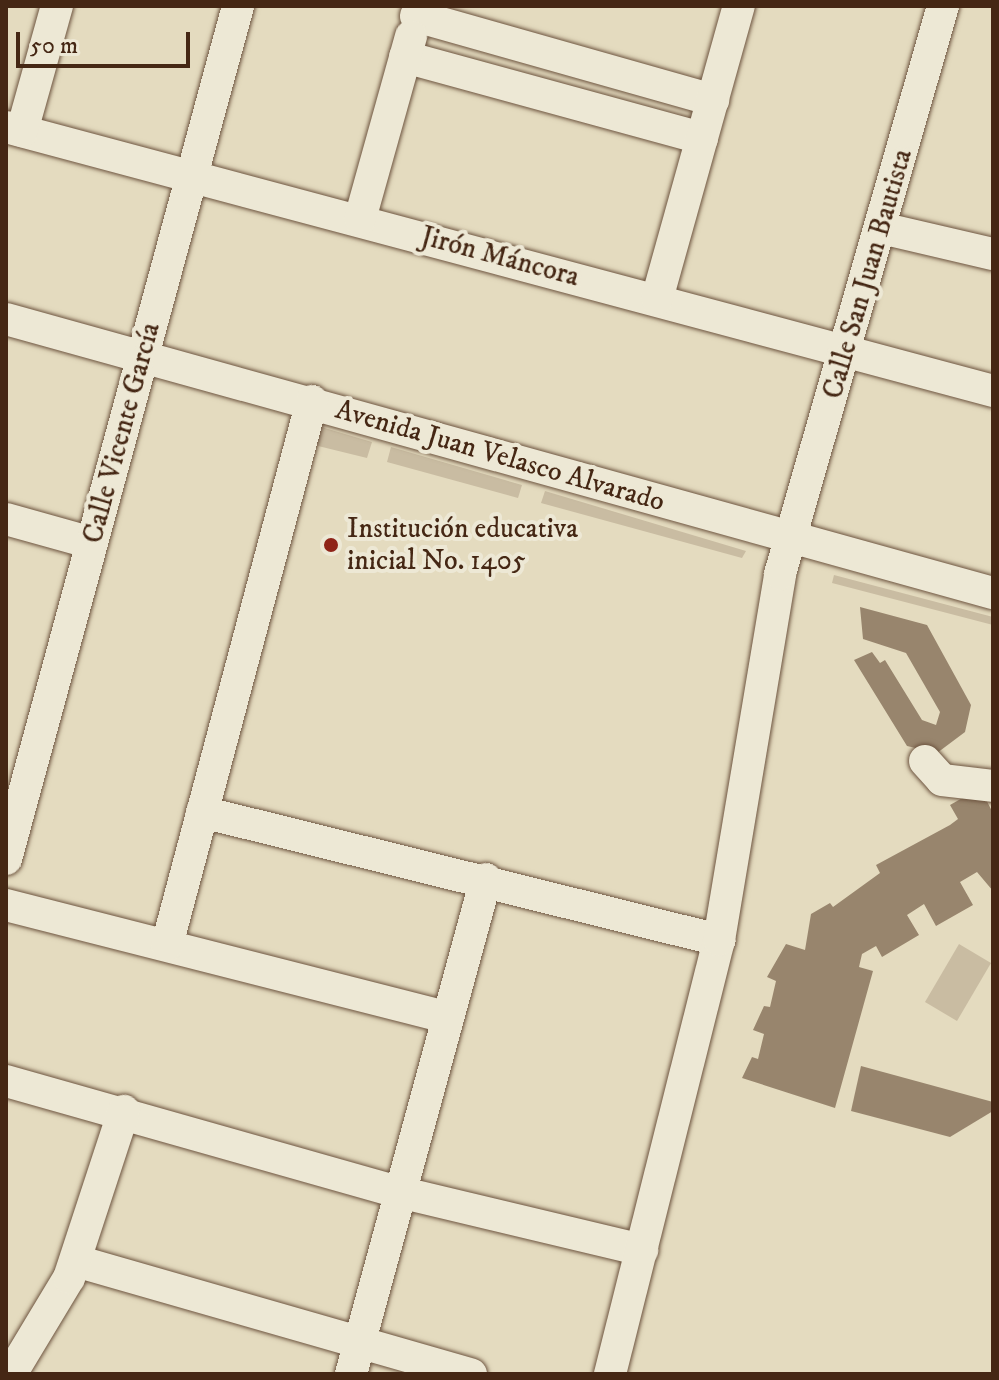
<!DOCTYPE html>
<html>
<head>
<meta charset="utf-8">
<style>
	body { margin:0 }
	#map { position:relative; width:999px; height:1380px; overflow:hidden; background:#e4dbbf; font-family:"IM FELL DW Pica",serif }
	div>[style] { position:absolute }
	.green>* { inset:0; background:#c9bca2 }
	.building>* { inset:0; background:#98856d }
	.roads { filter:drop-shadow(0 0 2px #6d543f) drop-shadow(0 0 2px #6d543f) }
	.minor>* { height:32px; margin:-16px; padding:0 16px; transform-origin:16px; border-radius:16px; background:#ede8d5 }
	.dots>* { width:22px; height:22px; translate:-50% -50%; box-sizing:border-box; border:4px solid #ede8d5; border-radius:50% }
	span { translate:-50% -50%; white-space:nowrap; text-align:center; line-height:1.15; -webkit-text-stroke:8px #ede8d5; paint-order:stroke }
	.street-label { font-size:28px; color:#452714 }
	.poi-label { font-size:28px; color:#452714 }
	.left { translate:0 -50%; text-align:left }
	.frame { position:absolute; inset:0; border:8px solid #452714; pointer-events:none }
	.scale { position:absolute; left:16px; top:32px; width:174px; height:36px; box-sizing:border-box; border:4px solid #452714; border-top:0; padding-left:10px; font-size:24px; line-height:28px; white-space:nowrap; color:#452714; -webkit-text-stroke:6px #ede8d5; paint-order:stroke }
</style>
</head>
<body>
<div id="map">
	<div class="green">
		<i style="clip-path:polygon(318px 426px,372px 442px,367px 458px,314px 445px)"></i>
		<i style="clip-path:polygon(391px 447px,522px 485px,518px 498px,387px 462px)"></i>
		<i style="clip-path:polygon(545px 491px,746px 551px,742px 558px,541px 503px)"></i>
		<i style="clip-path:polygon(834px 575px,993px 617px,993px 625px,832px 583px)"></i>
		<i style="clip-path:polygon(959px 944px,991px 963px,957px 1021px,925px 1002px)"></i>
	</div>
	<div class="building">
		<i style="clip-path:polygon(860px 607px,927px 625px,971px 705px,965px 732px,937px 753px,907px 746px,854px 660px,872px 652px,880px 663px,885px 660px,922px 720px,936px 725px,940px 712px,906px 653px,863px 639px)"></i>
		<i style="clip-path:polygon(980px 788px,993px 813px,993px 891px,977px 872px,960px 882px,973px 905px,936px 926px,924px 904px,907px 915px,919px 935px,882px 957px,876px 946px,862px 954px,859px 967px,873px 971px,835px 1108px,742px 1078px,752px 1057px,758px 1059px,764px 1034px,753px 1030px,764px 1006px,770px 1007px,776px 981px,767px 977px,786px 944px,805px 950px,811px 914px,830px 903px,833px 907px,880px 873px,876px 865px,950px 825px,958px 819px,950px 805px)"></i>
		<i style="clip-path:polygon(861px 1066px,993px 1102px,993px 1111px,950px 1137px,851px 1111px)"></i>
	</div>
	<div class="roads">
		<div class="minor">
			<i style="left:416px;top:16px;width:309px;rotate:15.8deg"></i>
			<i style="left:405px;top:57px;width:308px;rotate:15.3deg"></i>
			<i style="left:6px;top:127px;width:1022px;rotate:14.97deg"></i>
			<i style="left:22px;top:131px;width:130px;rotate:-74.4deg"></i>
			<i style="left:360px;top:219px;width:190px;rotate:-74.4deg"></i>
			<i style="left:881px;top:228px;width:115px;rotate:13.1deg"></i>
			<i style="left:657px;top:299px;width:304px;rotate:-74.4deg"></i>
			<i style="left:6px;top:319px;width:1024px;rotate:15.52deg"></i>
			<i style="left:6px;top:519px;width:89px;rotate:15.6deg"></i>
			<i style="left:925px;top:761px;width:25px;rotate:48deg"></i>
			<i style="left:942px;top:780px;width:51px;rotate:6.7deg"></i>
			<i style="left:202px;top:812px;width:533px;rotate:13.91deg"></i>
			<i style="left:6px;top:859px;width:884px;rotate:-74.78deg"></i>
			<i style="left:6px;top:905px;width:456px;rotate:14.3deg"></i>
			<i style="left:167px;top:945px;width:563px;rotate:-75.08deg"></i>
			<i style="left:6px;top:1081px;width:412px;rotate:15.8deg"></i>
			<i style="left:403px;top:1193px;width:246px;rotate:13.4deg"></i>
			<i style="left:76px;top:1261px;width:411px;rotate:16deg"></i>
			<i style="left:11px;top:1374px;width:112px;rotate:-58.9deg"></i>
			<i style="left:69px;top:1278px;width:176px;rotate:-71.8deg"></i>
			<i style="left:351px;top:1374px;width:513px;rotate:-74.74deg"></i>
			<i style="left:610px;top:1374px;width:447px;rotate:-75.9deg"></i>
			<i style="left:719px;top:940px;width:371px;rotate:-80.5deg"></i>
			<i style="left:780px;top:574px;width:591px;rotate:-73.99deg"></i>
		</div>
	</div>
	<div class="dots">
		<i style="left:331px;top:545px;background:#8f2418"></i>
	</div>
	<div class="street-label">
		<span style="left:500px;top:257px;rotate:15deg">Jirón Máncora</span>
		<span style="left:868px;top:274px;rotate:-74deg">Calle San Juan Bautista</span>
		<span style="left:122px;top:433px;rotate:-75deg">Calle Vicente García</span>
		<span style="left:500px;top:456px;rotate:16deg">Avenida Juan Velasco Alvarado</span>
	</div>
	<div class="poi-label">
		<span class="left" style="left:347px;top:545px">Institución educativa<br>inicial No. 1405</span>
	</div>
	<div class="frame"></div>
	<div class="scale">50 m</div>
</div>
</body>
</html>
